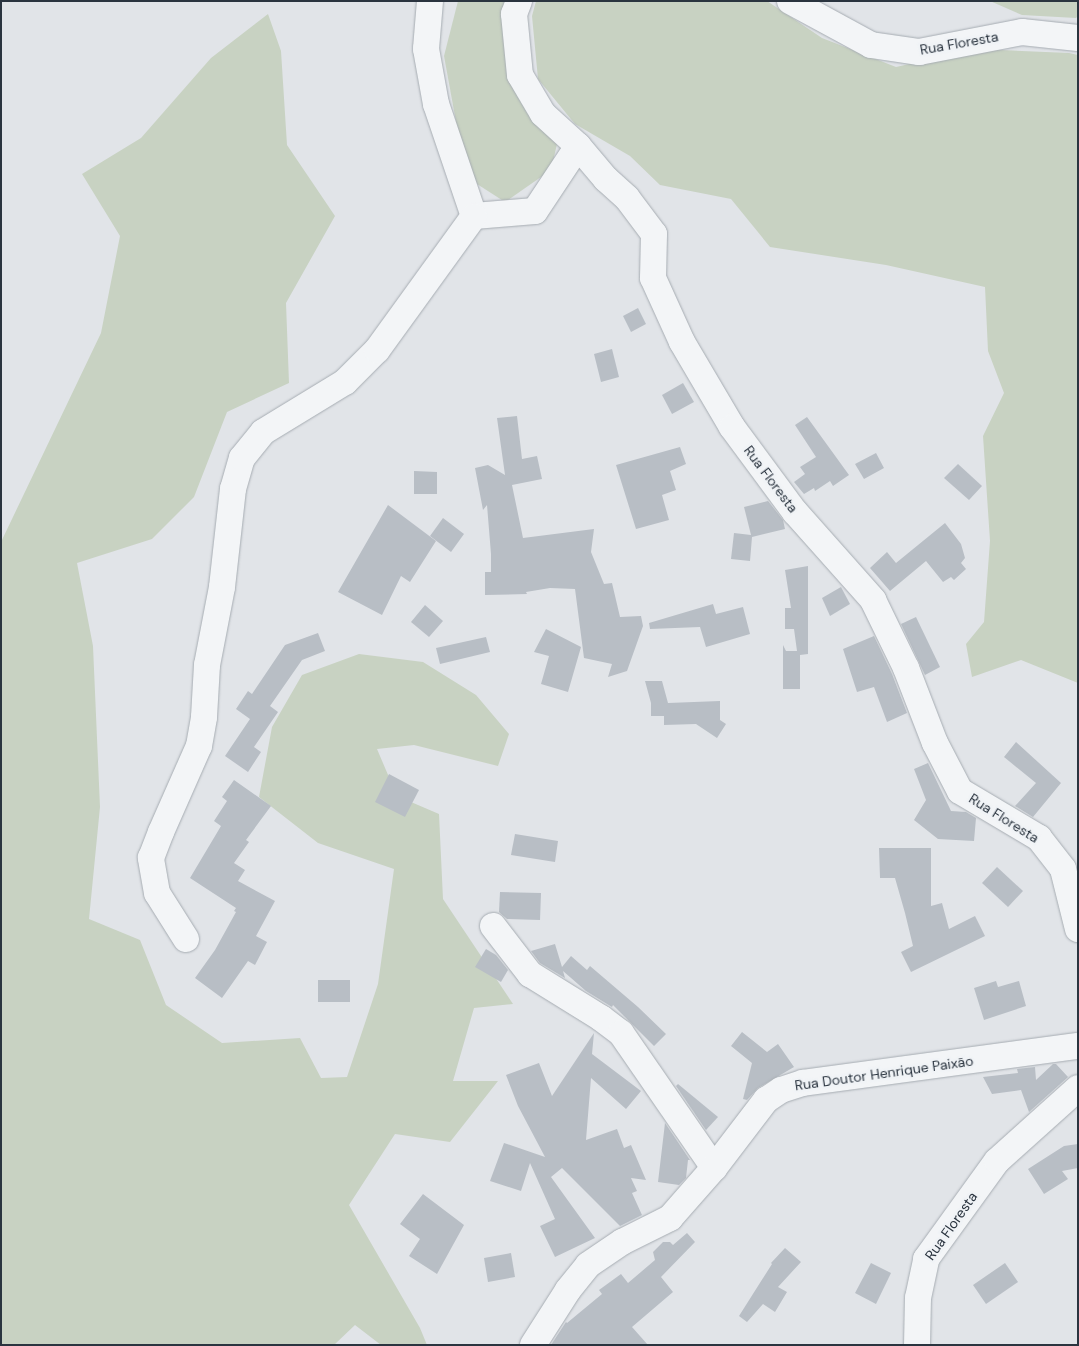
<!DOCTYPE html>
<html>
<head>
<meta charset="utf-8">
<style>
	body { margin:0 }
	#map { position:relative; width:1079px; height:1346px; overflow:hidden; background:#e1e4e8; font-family:"DM Sans",sans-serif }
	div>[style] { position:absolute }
	.green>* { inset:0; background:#c8d2c2 }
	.building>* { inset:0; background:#b8bec5 }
	.roads { filter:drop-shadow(0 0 1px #a6acb2) drop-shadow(0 0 1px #a6acb2) }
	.street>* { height:26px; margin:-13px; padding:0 13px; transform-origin:13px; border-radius:13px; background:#f3f5f7 }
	span { translate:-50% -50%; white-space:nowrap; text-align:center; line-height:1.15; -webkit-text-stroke:5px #f0f3f6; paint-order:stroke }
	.street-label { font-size:14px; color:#2a343f }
	.frame { position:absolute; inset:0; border:2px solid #2a343f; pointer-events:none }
</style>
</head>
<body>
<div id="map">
	<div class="green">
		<i style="clip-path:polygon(458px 1px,507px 1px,557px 144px,551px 170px,505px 202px,477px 184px,459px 138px,444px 56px)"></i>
		<i style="clip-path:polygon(536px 1px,767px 1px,822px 38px,896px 67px,977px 49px,1069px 53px,1078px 55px,1078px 683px,1021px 660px,972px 677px,966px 644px,984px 622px,990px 541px,983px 436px,1004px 393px,988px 351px,985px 287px,886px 265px,770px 247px,731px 199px,660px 185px,630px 156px,575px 124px,538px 79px,532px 16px)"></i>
		<i style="clip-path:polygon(990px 1px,1078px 1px,1078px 16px,1076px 18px,1022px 15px)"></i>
		<i style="clip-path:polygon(268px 14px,281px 51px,287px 145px,335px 216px,286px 303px,289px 383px,227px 412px,194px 497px,152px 539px,77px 563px,93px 646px,100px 807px,89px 919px,140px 940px,166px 1005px,222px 1043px,300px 1038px,321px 1078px,347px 1077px,378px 984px,394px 869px,318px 843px,259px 797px,272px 727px,302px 675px,359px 654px,423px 662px,476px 695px,509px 734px,498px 766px,414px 745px,377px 749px,397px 796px,439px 814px,443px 899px,513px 1004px,474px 1008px,453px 1081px,498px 1081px,450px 1142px,395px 1134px,349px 1205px,420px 1328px,427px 1345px,381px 1345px,355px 1325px,334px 1345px,1px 1345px,1px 542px,101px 333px,120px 236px,82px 174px,141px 138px,211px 58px)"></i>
	</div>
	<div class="building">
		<i style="clip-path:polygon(638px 308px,646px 324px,631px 332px,623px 316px)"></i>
		<i style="clip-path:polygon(612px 349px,619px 377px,601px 382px,594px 354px)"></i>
		<i style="clip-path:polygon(683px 383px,694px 402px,672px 414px,662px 395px)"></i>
		<i style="clip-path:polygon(517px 416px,522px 459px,537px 456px,542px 479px,512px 485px,523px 538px,594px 529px,591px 552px,604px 584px,612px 583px,620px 617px,641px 616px,643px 626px,627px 671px,608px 677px,612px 664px,584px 658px,575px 589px,550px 588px,526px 592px,527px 594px,485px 595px,485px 572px,491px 572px,491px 554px,487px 505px,483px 510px,475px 468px,488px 465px,505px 475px,497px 418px)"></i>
		<i style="clip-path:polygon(807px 417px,849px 475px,833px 486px,830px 481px,815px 491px,814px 488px,804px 494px,794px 482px,805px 474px,800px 467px,816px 457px,795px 425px)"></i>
		<i style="clip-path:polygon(680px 447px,686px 464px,670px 471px,676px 490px,662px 495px,669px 520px,636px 529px,616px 465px)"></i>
		<i style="clip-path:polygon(876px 453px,884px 468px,864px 479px,855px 464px)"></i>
		<i style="clip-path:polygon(958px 464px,982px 486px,969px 500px,944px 478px)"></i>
		<i style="clip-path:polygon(414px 471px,437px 472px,437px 494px,414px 494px)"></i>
		<i style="clip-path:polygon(768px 501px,783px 520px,785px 529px,752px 537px,750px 561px,731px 559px,734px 533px,751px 535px,744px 507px)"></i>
		<i style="clip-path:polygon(388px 505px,436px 541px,410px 582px,401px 576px,382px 615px,338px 592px)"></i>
		<i style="clip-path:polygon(443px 518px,464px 534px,451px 552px,430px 536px)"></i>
		<i style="clip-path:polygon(945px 523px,961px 544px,965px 558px,961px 563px,966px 569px,954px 580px,951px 577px,943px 582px,926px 561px,890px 591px,870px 568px,887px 552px,896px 563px)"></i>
		<i style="clip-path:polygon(808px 566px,808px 654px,800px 655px,800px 689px,783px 689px,783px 645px,786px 651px,797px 651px,794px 629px,785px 629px,785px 608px,791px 608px,785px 570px)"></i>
		<i style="clip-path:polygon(841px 587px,850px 604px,830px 616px,822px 598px)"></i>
		<i style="clip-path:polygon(713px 604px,716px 614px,743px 607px,750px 634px,706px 647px,700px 627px,650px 629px,649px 623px)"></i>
		<i style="clip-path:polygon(425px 605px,443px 621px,429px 637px,411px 622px)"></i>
		<i style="clip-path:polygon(916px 617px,940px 667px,925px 675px,901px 624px)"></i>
		<i style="clip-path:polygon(546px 629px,581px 647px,568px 692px,541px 684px,549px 656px,534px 652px)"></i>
		<i style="clip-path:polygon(318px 633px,325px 651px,302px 660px,270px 706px,278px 712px,254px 747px,261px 752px,248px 772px,225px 756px,250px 719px,236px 709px,248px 691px,252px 694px,285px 645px)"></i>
		<i style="clip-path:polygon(874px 636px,892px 674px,907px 713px,887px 722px,874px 687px,857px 692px,843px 649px)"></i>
		<i style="clip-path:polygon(486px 637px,490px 652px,440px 664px,436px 648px)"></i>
		<i style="clip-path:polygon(645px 681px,662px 681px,668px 703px,720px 701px,720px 720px,726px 724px,717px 738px,696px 724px,664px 725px,664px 716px,651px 716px,651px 703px)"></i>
		<i style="clip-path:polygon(1016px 742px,1061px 783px,1033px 817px,1015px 806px,1036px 783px,1004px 757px)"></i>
		<i style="clip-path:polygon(928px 763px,951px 811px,966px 812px,976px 818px,974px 841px,938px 839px,914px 820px,926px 800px,914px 769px)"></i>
		<i style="clip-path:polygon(389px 774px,419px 790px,405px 817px,375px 802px)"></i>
		<i style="clip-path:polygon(234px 780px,271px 806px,246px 840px,249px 842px,234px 863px,245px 870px,238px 881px,275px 901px,256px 936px,267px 942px,255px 965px,248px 961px,222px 998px,195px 978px,215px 950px,236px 912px,234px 911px,236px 908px,190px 878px,221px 826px,214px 821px,227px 801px,222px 797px)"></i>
		<i style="clip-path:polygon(515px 834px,558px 841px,555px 862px,511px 855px)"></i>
		<i style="clip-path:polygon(879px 848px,931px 848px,931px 906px,942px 903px,949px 929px,975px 916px,985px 936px,911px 972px,901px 952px,913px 946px,905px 913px,895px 878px,880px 878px)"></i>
		<i style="clip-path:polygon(997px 867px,1023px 891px,1008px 907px,982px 883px)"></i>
		<i style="clip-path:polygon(500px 892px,541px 893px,540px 920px,507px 919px,499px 912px)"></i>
		<i style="clip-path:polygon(555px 944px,562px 967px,571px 956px,587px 970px,590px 966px,638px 1007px,666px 1034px,654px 1046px,613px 1005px,612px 1007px,586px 991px,563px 971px,565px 978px,540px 963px,531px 951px)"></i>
		<i style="clip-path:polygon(486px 949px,496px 955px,508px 970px,501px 982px,475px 967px)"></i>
		<i style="clip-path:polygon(318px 980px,350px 980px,350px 1002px,318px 1002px)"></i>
		<i style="clip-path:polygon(996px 981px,998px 987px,1019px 981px,1026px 1006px,984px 1020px,974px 988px)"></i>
		<i style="clip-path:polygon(742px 1032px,767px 1052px,778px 1044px,794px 1067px,758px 1088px,747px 1100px,743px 1099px,752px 1063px,731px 1046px)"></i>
		<i style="clip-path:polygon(594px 1033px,592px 1054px,641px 1091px,626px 1109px,591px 1078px,586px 1140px,617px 1129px,624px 1148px,631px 1145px,646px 1180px,631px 1178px,637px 1191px,632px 1193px,642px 1215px,620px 1226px,562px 1168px,551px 1177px,595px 1238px,555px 1257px,540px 1226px,555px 1219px,530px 1163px,521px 1191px,490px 1181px,504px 1143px,545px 1157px,518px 1106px,506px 1075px,539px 1063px,552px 1096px)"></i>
		<i style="clip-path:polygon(1053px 1064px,1056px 1064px,1068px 1077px,1029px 1112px,1021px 1090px,992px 1094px,983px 1077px,1018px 1073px,1017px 1069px,1035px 1067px,1036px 1080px)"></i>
		<i style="clip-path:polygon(678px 1084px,718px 1117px,706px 1130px,676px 1086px)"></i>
		<i style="clip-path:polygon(665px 1123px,690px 1160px,688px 1160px,686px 1178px,679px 1185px,658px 1182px)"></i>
		<i style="clip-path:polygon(1078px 1144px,1078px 1168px,1062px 1171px,1068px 1179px,1044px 1194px,1028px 1169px,1064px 1146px)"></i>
		<i style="clip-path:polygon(423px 1194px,464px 1225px,437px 1274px,409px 1256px,420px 1239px,400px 1224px)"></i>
		<i style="clip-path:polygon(687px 1233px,695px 1242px,661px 1277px,673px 1292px,632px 1327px,648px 1345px,551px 1345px,566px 1322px,567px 1323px,602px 1294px,599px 1290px,621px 1274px,628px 1283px,655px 1260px,653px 1252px,663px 1242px,670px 1242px,673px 1245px)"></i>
		<i style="clip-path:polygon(785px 1248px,801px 1262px,778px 1287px,787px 1292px,775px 1312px,763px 1304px,747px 1322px,739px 1316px,772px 1264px,771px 1263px)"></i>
		<i style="clip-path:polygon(511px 1253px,515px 1277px,488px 1282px,484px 1258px)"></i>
		<i style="clip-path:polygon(871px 1263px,891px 1273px,876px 1304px,855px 1293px)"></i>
		<i style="clip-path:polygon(1005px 1263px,1018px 1282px,986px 1304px,973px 1285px)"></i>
	</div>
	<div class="roads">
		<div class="street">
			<i style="left:430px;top:1px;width:48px;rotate:94.8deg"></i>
			<i style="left:426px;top:49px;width:56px;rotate:79.7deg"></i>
			<i style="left:436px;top:104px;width:118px;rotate:71.3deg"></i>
			<i style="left:519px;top:1px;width:14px;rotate:111deg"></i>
			<i style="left:514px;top:14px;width:61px;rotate:84.4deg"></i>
			<i style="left:520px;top:75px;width:45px;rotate:59.5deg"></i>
			<i style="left:543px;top:114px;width:47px;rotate:42.4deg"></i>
			<i style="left:578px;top:146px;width:43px;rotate:49.7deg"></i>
			<i style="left:606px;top:179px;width:28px;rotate:42deg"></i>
			<i style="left:627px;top:198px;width:45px;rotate:53.1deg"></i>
			<i style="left:654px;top:234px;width:44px;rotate:91.3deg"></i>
			<i style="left:653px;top:278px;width:70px;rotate:65.6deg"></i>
			<i style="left:682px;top:342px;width:99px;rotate:59.5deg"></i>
			<i style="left:732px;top:427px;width:106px;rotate:53.5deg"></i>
			<i style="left:795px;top:512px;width:118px;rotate:48.4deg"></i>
			<i style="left:873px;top:600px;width:76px;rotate:64.1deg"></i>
			<i style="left:906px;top:668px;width:80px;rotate:68.9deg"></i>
			<i style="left:935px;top:743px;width:54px;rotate:62.5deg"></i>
			<i style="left:960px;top:791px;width:92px;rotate:30.7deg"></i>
			<i style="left:1039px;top:838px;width:39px;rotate:52deg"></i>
			<i style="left:1063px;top:869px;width:62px;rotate:76deg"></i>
			<i style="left:790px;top:1px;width:92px;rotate:28.5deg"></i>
			<i style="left:871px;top:45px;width:49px;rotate:8.3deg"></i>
			<i style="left:919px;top:52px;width:105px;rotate:-11deg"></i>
			<i style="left:1022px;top:32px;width:56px;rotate:6.1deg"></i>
			<i style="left:474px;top:216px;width:61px;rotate:-4.7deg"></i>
			<i style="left:535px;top:211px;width:78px;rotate:-56.5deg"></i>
			<i style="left:493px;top:926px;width:61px;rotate:52.4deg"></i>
			<i style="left:530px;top:974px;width:84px;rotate:31.8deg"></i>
			<i style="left:601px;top:1018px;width:25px;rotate:37deg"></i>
			<i style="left:621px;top:1033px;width:164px;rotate:55.4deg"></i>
			<i style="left:186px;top:939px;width:54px;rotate:-122.2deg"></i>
			<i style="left:157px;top:893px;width:36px;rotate:-100deg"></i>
			<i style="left:151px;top:858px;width:28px;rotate:-69deg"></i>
			<i style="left:161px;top:832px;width:94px;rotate:-66.2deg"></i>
			<i style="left:199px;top:746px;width:29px;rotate:-80deg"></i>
			<i style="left:204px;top:717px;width:52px;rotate:-86.7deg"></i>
			<i style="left:207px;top:665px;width:79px;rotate:-79.1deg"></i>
			<i style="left:222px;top:587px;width:99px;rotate:-83.6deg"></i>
			<i style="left:233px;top:489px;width:32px;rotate:-74deg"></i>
			<i style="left:242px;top:458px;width:33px;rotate:-51deg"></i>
			<i style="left:263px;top:432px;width:96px;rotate:-31.4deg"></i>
			<i style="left:345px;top:382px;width:45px;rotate:-45deg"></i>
			<i style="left:377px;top:350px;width:165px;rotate:-54.1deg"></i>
			<i style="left:533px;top:1345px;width:65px;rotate:-57.5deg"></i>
			<i style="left:568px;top:1290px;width:32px;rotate:-51deg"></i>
			<i style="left:588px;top:1265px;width:41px;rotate:-34.1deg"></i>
			<i style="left:622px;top:1242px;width:54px;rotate:-26.6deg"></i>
			<i style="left:670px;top:1218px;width:67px;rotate:-48.7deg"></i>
			<i style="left:714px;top:1168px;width:86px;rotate:-52.6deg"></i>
			<i style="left:766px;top:1100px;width:18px;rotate:-34deg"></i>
			<i style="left:781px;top:1090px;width:23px;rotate:-18deg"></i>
			<i style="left:803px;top:1083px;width:277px;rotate:-7.7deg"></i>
			<i style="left:917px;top:1345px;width:47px;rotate:-88.8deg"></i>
			<i style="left:918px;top:1298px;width:40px;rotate:-78deg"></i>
			<i style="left:926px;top:1259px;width:121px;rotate:-54.1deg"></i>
			<i style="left:997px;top:1161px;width:109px;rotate:-42deg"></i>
		</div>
	</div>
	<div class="street-label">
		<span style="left:959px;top:43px;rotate:-10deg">Rua Floresta</span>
		<span style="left:771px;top:479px;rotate:53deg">Rua Floresta</span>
		<span style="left:1004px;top:818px;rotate:32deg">Rua Floresta</span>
		<span style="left:884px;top:1073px;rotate:-8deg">Rua Doutor Henrique Paixão</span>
		<span style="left:951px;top:1226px;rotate:-55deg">Rua Floresta</span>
	</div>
	<div class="frame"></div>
</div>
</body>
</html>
